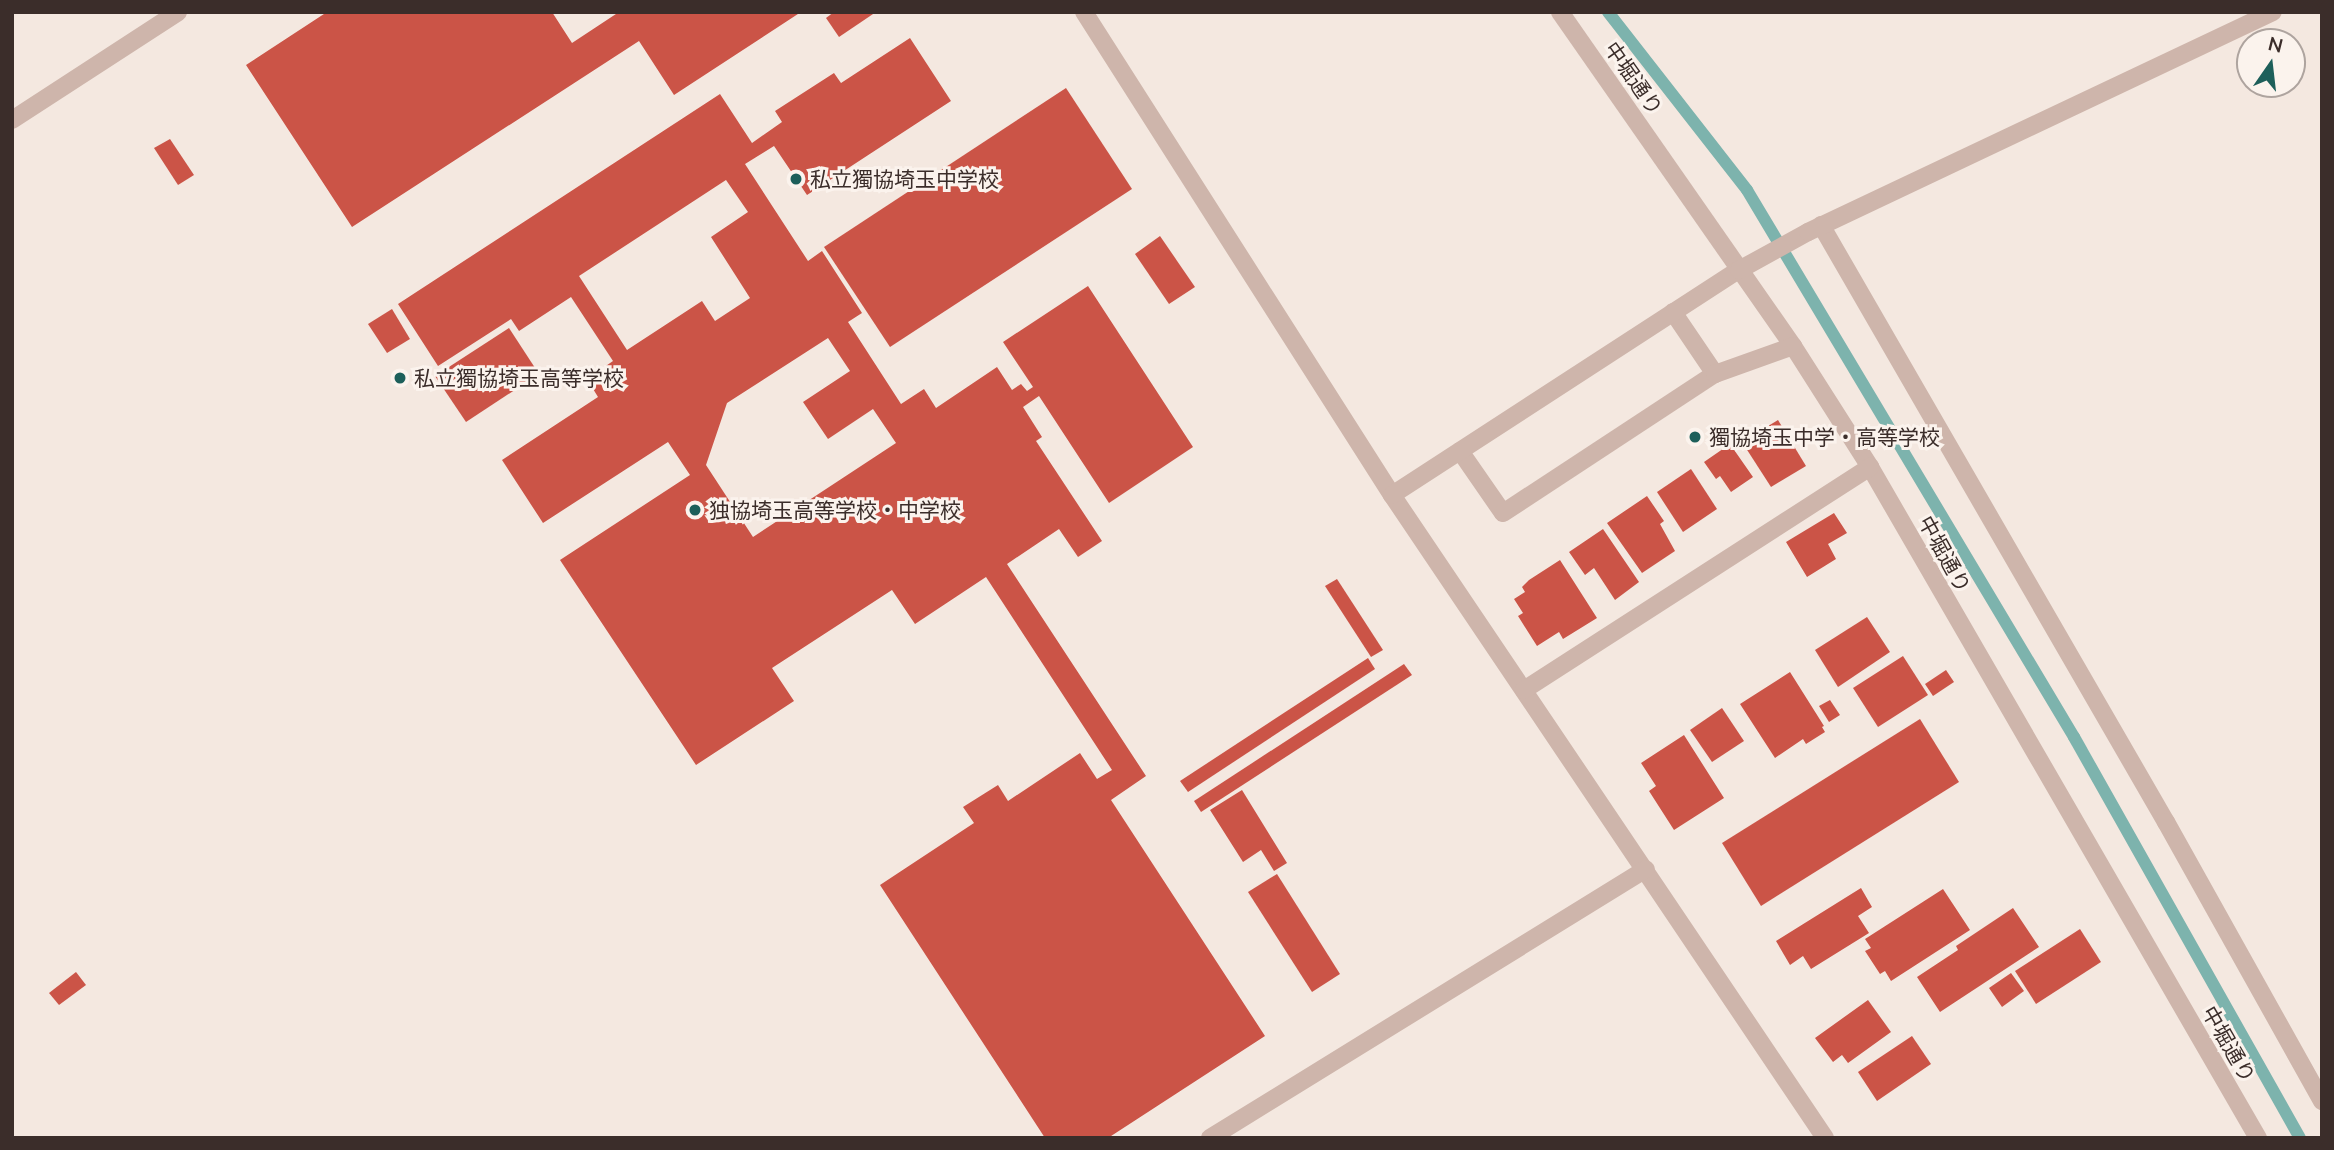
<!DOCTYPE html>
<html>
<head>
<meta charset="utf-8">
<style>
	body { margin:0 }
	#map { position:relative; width:2334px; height:1150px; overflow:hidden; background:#f4e8e0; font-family:Mulish,"Noto Sans JP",sans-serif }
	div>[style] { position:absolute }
	.stream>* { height:12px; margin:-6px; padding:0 6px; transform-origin:6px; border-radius:6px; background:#7db3ad }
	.building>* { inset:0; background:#cb5447 }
	.minor>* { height:18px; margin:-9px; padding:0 9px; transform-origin:9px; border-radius:9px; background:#ceb5ab }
	.dots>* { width:19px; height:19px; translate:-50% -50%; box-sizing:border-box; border:4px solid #fbf3ed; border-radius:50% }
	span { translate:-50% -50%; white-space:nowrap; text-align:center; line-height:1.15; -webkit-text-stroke:6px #fbf3ed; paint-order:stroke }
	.street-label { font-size:21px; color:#3b2d2a }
	.poi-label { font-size:21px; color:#3b2d2a }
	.left { translate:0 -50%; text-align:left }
	.frame { position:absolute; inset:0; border:14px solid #3b2d2a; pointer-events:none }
	.north { position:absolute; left:2236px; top:28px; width:70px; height:70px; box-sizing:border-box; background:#fbf3ed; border:2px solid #aea49f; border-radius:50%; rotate:14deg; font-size:19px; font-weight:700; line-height:28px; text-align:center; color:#3b2d2a }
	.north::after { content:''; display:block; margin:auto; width:24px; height:32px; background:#1d5f5a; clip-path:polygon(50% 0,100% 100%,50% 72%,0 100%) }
</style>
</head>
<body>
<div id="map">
	<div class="stream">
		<i style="left:1608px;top:12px;width:226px;rotate:52deg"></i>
		<i style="left:1747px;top:190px;width:637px;rotate:59.13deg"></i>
		<i style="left:2074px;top:737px;width:460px;rotate:60.6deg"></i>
	</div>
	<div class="building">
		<i style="clip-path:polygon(327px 12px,552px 12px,572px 43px,619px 12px,801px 12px,674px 95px,639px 41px,352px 227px,246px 65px)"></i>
		<i style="clip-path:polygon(834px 12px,876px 12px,839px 37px,826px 18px)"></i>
		<i style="clip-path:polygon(evenodd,910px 38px,951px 101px,807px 195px,774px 146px,745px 164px,808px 261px,822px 251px,862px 313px,848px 322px,901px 404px,924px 389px,936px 408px,997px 367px,1012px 390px,1021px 384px,1027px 391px,1033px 387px,1003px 342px,1088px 286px,1193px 447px,1109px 503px,1039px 396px,1023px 407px,1042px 437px,1036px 441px,1102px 541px,1078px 557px,1059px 529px,1007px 564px,1146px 776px,1111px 800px,1265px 1036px,1108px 1138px,1045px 1138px,880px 885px,974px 823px,963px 807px,998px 785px,1008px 801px,1080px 753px,1097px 779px,1112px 770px,986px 577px,915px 624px,892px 590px,772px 668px,794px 701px,696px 765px,560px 560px,690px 475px,668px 442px,543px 523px,502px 460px,598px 397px,587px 379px,613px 361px,571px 297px,519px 331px,511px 319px,438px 366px,398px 304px,720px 94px,752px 143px,782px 122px,775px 111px,834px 73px,841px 83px,910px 38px,726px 180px,748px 212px,711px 237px,750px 298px,715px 321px,702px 301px,627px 350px,579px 276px,726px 180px,910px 38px,828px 338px,850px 371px,803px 402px,828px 439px,873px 409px,896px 443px,753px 537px,706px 465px,727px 403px,828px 338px)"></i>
		<i style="clip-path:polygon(1066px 88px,1132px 189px,890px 347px,824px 247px)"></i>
		<i style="clip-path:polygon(170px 139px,194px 175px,178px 185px,154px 148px)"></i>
		<i style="clip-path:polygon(1160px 236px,1195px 287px,1169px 304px,1135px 254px)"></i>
		<i style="clip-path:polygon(392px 309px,410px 339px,387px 353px,368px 324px)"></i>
		<i style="clip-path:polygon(509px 328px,539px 374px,466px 422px,435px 376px)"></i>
		<i style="clip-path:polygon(1778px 420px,1806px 466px,1771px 487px,1742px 442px)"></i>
		<i style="clip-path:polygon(1730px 444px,1753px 477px,1731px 492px,1720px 476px,1716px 479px,1704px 462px)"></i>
		<i style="clip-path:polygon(1691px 469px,1717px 509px,1683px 532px,1657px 492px)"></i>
		<i style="clip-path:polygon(1647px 496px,1664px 521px,1660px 524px,1675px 551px,1642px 573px,1607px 523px)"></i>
		<i style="clip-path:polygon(1834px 513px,1847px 533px,1828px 544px,1836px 559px,1807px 577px,1786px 542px)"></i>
		<i style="clip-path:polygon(1603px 529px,1639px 582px,1615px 600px,1594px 568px,1585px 575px,1569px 552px)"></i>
		<i style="clip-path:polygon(1560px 560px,1597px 618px,1563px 639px,1559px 632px,1537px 646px,1518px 616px,1523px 613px,1514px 599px,1525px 592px,1522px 587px,1529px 580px)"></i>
		<i style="clip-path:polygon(1337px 579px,1383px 650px,1371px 657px,1325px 586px)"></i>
		<i style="clip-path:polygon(1867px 617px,1890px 652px,1838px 687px,1815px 650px)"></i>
		<i style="clip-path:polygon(1903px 656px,1928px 695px,1878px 727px,1853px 688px)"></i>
		<i style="clip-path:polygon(1368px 658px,1375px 669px,1188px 792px,1180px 781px)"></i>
		<i style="clip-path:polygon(1404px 664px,1412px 675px,1201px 812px,1194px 801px)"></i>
		<i style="clip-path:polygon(1946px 670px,1954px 682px,1933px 696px,1925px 684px)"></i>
		<i style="clip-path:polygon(1790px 672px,1824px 726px,1822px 727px,1825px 732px,1806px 744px,1803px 739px,1775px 758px,1740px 704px)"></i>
		<i style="clip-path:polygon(1830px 700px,1840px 715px,1829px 722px,1819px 706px)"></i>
		<i style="clip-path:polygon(1722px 708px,1744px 741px,1712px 762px,1690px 730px)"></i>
		<i style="clip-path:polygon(1920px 719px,1959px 782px,1761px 906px,1722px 843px)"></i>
		<i style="clip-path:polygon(1684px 735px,1724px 798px,1674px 830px,1649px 791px,1656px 786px,1641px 763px)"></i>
		<i style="clip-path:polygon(1242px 790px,1287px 863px,1274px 871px,1261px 850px,1243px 862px,1210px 810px)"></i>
		<i style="clip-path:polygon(1277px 874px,1340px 974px,1312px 992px,1248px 892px)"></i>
		<i style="clip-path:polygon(1861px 888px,1872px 907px,1858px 916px,1869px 933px,1811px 969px,1803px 956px,1790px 965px,1776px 941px)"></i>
		<i style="clip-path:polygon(1943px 889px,1970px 930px,1891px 981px,1885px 971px,1880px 974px,1865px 951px,1871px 948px,1865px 939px)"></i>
		<i style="clip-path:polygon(2013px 908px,2039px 947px,1940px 1012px,1917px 977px,1958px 950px,1956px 946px)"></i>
		<i style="clip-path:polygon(2080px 929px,2101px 962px,2036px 1004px,2015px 971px)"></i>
		<i style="clip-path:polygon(76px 972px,86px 985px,59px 1005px,49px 993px)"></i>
		<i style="clip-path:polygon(2011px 973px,2024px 991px,2002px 1007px,1989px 988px)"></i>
		<i style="clip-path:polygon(1868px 1000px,1891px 1032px,1848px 1063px,1842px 1055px,1833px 1062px,1815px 1038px)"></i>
		<i style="clip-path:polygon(1912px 1036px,1931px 1064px,1877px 1101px,1858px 1072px)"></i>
	</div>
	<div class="minor">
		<i style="left:1084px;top:12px;width:573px;rotate:57.48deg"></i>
		<i style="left:1392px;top:495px;width:775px;rotate:56.04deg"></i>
		<i style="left:1560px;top:12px;width:407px;rotate:55.1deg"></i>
		<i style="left:1793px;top:346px;width:143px;rotate:57.5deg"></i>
		<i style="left:1870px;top:467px;width:775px;rotate:59.96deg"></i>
		<i style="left:12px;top:120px;width:198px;rotate:-33deg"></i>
		<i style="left:1821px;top:225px;width:690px;rotate:59.98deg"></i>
		<i style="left:2166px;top:822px;width:320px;rotate:60.8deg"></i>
		<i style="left:1673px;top:312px;width:75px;rotate:55.9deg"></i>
		<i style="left:1460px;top:451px;width:75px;rotate:55.3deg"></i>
		<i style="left:1503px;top:513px;width:254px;rotate:-33.3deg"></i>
		<i style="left:1715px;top:374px;width:83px;rotate:-19.7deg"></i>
		<i style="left:1392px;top:495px;width:414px;rotate:-33deg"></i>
		<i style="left:1739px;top:270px;width:79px;rotate:-28.8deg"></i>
		<i style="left:1808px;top:232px;width:514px;rotate:-25.32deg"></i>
		<i style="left:1524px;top:690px;width:412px;rotate:-32.8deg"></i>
		<i style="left:1210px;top:1138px;width:512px;rotate:-31.67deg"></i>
	</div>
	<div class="dots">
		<i style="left:796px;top:179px;background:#1d5f5a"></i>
		<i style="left:400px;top:378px;background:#1d5f5a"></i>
		<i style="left:1695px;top:437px;background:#1d5f5a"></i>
		<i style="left:695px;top:510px;background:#1d5f5a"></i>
	</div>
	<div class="street-label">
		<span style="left:1634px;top:78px;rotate:55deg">中堀通り</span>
		<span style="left:1945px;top:554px;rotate:61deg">中堀通り</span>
		<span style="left:2229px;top:1044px;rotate:60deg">中堀通り</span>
	</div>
	<div class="poi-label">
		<span class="left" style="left:810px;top:179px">私立獨協埼玉中学校</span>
		<span class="left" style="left:414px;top:378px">私立獨協埼玉高等学校</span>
		<span class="left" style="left:1709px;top:437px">獨協埼玉中学・高等学校</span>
		<span class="left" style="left:709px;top:510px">独協埼玉高等学校・中学校</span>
	</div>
	<div class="frame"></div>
	<div class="north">N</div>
</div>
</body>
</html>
